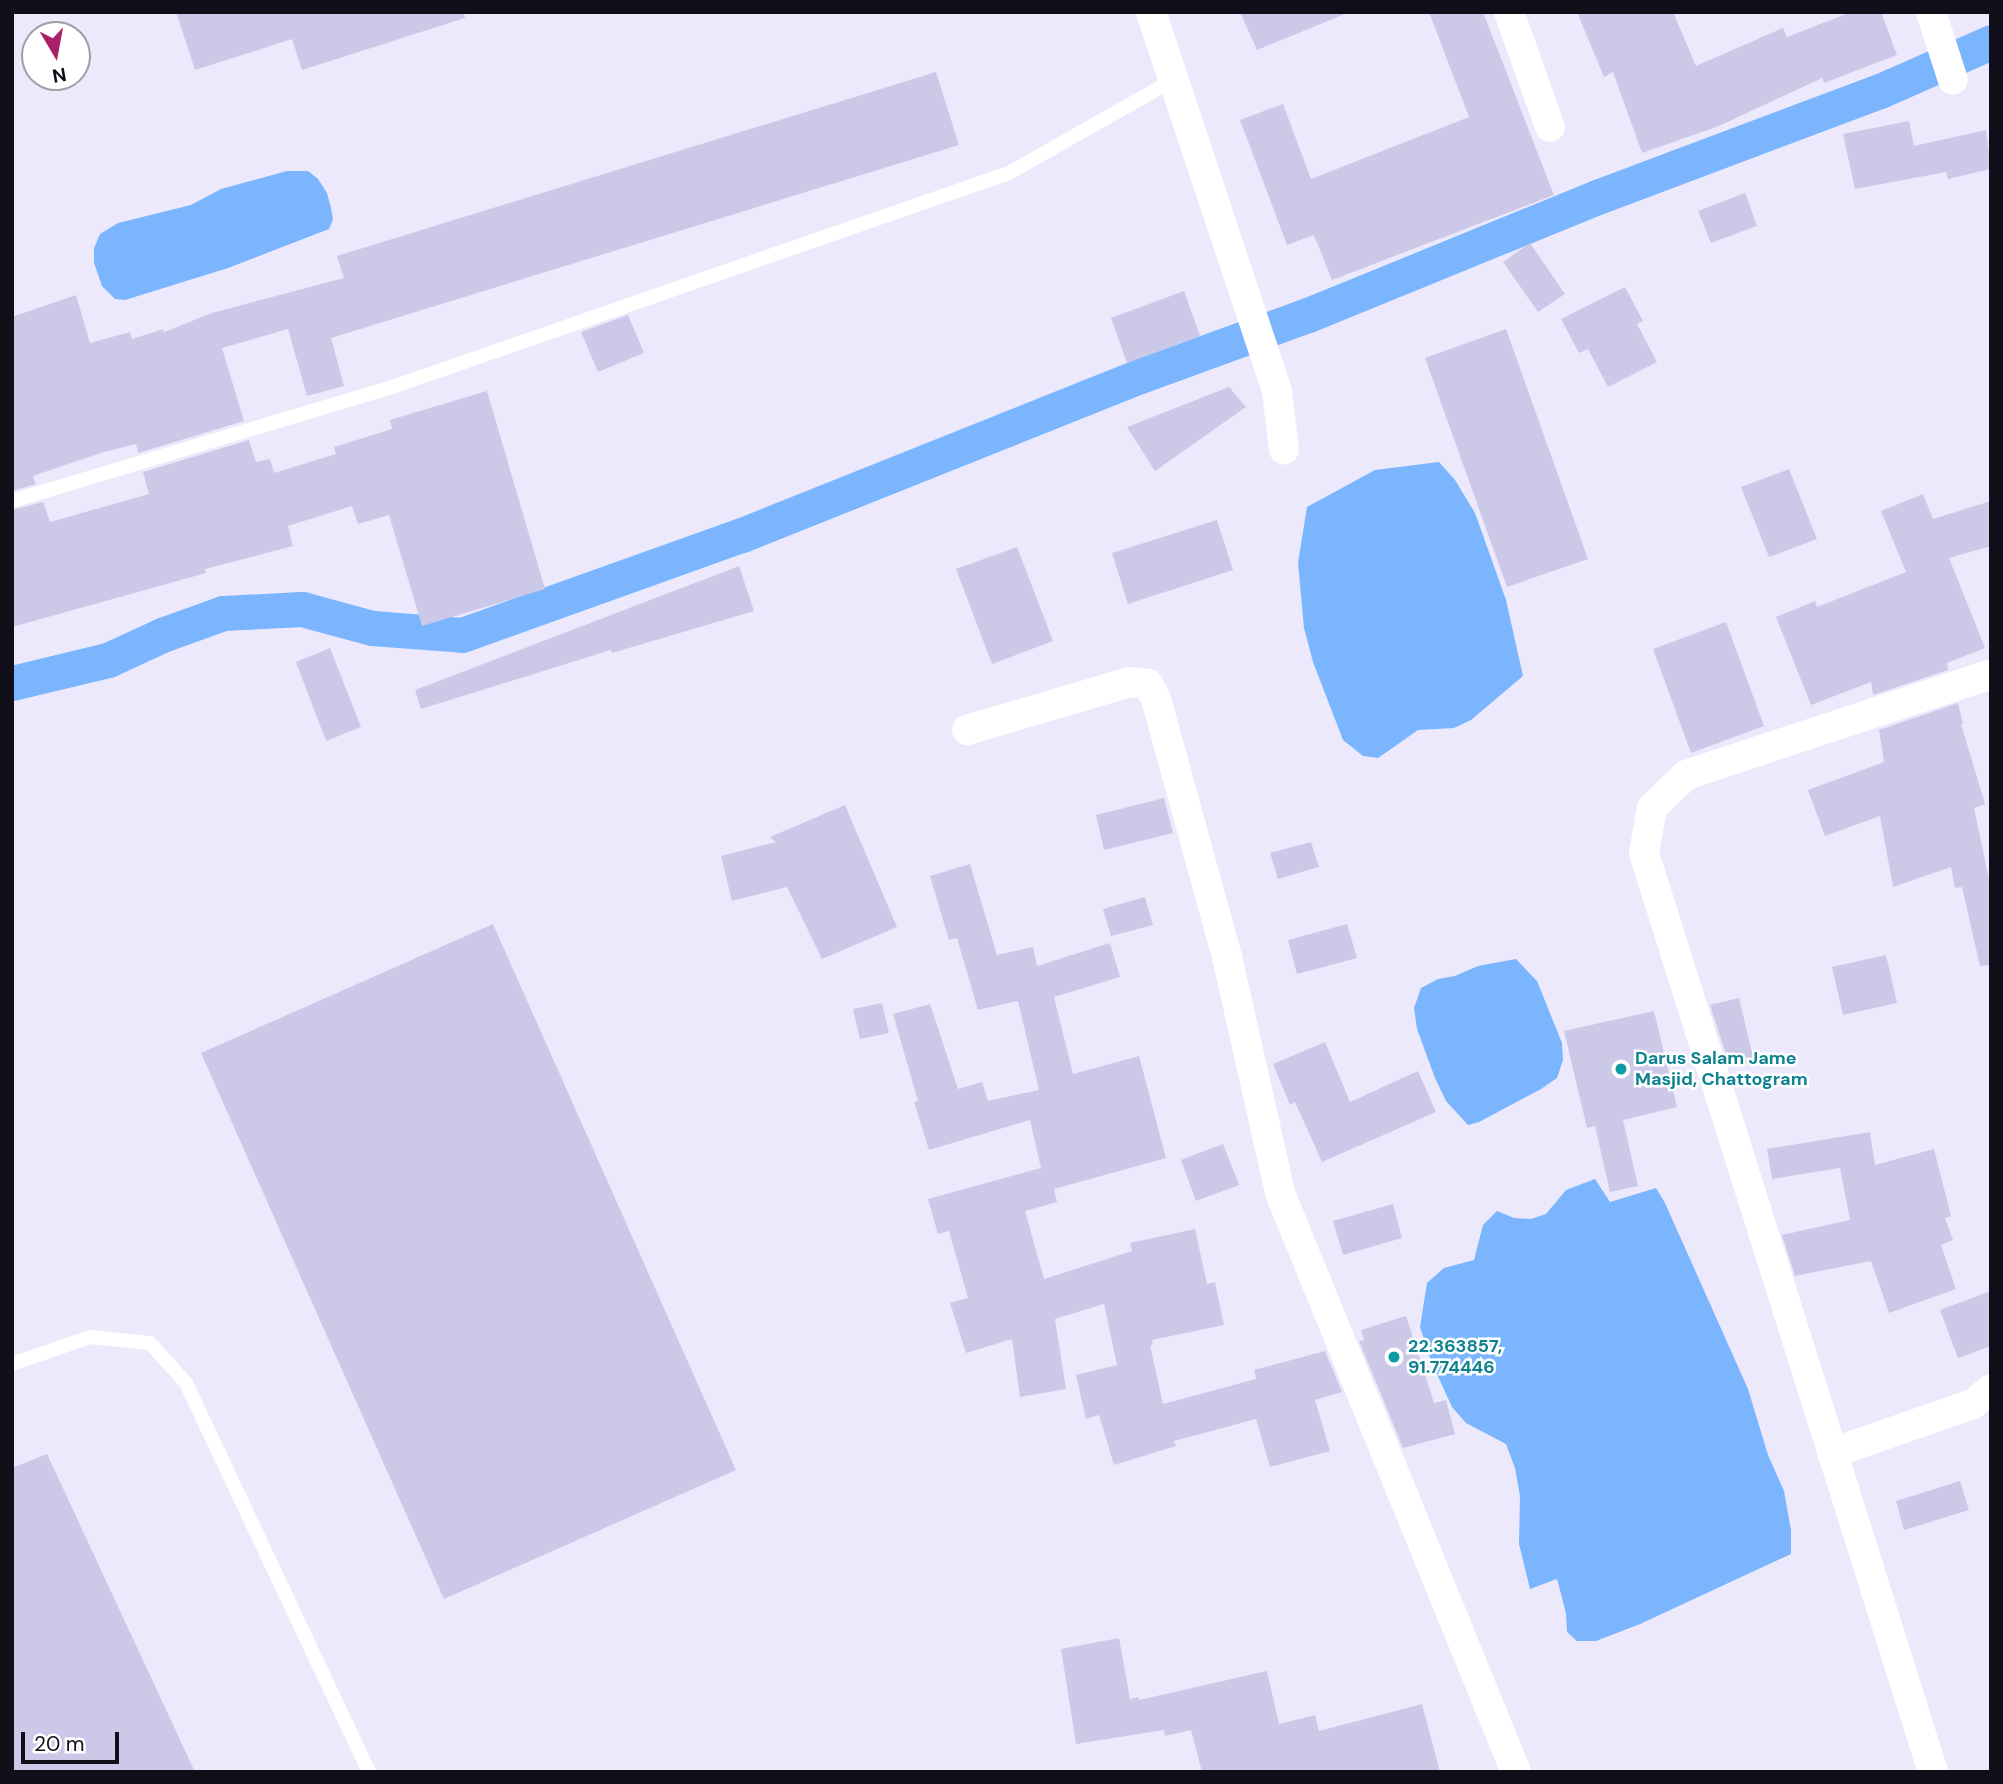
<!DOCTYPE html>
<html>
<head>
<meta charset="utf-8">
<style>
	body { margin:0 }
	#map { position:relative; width:2003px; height:1784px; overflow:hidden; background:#ece9fd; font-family:"DM Sans",sans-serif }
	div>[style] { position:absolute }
	.water>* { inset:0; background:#7ab5fd }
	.canal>* { height:35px; margin:-17.5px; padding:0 17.5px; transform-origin:17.5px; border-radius:17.5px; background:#7ab5fd }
	.building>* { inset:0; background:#ccc8e8 }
	.service>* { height:14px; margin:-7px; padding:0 7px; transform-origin:7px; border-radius:7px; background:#fff }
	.minor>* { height:30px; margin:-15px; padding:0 15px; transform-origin:15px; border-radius:15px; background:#fff }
	.dots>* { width:19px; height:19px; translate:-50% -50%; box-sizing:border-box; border:4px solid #fff; border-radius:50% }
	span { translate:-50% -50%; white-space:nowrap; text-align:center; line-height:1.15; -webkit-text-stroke:5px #fff; paint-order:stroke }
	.culture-label { font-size:18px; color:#0d838f; font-weight:700 }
	.left { translate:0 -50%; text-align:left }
	.frame { position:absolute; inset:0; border:14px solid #100e19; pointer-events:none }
	.north { position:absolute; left:21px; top:21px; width:70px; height:70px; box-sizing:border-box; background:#fff; border:2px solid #9f9fa3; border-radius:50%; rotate:170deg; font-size:19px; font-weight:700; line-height:28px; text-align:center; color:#100e19 }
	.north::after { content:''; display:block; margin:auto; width:24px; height:32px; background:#a72068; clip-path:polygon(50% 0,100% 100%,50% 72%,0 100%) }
	.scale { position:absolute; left:21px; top:1732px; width:98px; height:32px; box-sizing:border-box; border:4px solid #100e19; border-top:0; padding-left:9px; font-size:21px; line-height:24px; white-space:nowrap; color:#100e19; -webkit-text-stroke:5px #fff; paint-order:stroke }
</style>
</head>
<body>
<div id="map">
	<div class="water">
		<i style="clip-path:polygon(287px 171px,308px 171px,318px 179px,327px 193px,331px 208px,333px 219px,329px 229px,228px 268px,125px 300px,115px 299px,102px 286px,94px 263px,94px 248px,100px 234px,118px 223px,191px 205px,221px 189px)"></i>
		<i style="clip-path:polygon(1439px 462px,1455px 480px,1475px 513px,1506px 600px,1523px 676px,1471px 720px,1454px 728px,1418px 730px,1378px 758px,1363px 756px,1343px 740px,1313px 662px,1304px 628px,1298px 563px,1307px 507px,1375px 470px)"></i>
		<i style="clip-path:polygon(1516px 959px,1537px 981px,1562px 1043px,1563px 1060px,1557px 1078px,1541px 1089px,1479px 1122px,1468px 1125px,1446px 1101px,1435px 1078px,1417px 1029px,1414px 1008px,1421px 988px,1438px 979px,1455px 976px,1478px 966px)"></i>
		<i style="clip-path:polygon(1595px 1179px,1610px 1202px,1656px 1188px,1665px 1203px,1748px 1389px,1768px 1455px,1784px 1491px,1791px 1530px,1791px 1554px,1640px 1624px,1596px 1641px,1577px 1641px,1567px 1632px,1566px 1613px,1557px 1579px,1530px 1589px,1519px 1544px,1520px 1496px,1515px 1468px,1506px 1444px,1466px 1423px,1452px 1407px,1431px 1361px,1420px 1327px,1427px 1283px,1444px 1268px,1474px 1260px,1483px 1225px,1497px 1211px,1514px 1218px,1531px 1219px,1546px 1214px,1566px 1190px)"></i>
	</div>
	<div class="canal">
		<i style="left:12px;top:683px;width:99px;rotate:-13.5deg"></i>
		<i style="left:108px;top:660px;width:60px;rotate:-24.8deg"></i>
		<i style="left:162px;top:635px;width:65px;rotate:-19.8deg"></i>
		<i style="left:223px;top:613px;width:79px;rotate:-2.9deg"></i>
		<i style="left:302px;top:609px;width:73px;rotate:15.2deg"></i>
		<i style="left:372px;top:628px;width:90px;rotate:4.4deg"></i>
		<i style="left:462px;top:635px;width:297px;rotate:-19.7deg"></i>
		<i style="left:742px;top:535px;width:429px;rotate:-21.8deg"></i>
		<i style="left:1140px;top:376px;width:179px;rotate:-20deg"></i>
		<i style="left:1308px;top:315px;width:315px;rotate:-22.2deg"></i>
		<i style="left:1600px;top:196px;width:299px;rotate:-20.6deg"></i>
		<i style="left:1880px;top:91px;width:121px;rotate:-23.8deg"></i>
	</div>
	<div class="building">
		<i style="clip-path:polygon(176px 12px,464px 12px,465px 18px,302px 70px,292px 39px,195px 70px)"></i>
		<i style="clip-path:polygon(1240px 12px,1347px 12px,1347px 13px,1257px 50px)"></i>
		<i style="clip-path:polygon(1429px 12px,1483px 12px,1554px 195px,1332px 280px,1314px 235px,1287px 245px,1240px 120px,1283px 104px,1311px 179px,1469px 117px)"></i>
		<i style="clip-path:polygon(1577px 12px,1673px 12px,1696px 66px,1783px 28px,1787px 37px,1851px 12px,1881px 12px,1897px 55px,1824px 83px,1822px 78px,1719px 126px,1642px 153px,1613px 72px,1604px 77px)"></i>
		<i style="clip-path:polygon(936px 72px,959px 145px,331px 338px,344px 386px,307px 396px,288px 329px,222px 348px,244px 421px,138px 453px,136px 444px,104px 452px,33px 476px,36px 484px,12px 491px,12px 317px,76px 295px,90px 343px,130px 332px,132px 339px,163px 329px,164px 332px,212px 313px,344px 278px,337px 256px)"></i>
		<i style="clip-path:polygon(1909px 121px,1914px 146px,1986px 130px,1991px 169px,1948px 179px,1946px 172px,1855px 189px,1843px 134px)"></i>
		<i style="clip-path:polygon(1745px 193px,1757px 226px,1711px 243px,1698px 211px)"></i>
		<i style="clip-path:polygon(1530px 243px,1565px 294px,1538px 312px,1503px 262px)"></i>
		<i style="clip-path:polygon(1625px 287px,1643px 321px,1637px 324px,1657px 362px,1608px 387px,1588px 349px,1579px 353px,1561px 319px)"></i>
		<i style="clip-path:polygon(1184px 291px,1200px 336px,1127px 363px,1111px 318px)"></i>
		<i style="clip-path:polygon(628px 315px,644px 353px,598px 372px,581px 332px)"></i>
		<i style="clip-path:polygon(1506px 329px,1588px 559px,1507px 587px,1425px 358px)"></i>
		<i style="clip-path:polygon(1229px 387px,1246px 407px,1155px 471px,1127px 427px)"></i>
		<i style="clip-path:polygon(487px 391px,545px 589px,422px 626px,389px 515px,358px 524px,352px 506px,288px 526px,293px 546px,205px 569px,206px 573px,12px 627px,12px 510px,43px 502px,50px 522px,149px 494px,143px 472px,249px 440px,256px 462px,270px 459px,274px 473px,336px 454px,334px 447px,392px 429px,390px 420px)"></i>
		<i style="clip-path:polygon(1789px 469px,1817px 539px,1769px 557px,1741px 487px)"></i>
		<i style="clip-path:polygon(1923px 494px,1933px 519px,1991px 501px,1991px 546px,1949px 558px,1985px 648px,1947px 663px,1948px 670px,1873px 695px,1871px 682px,1811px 705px,1776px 617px,1815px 601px,1817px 607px,1906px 572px,1881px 511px)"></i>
		<i style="clip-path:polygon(1217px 520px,1233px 570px,1128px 604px,1112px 553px)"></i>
		<i style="clip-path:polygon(1017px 547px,1053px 641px,992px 664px,956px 569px)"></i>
		<i style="clip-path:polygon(739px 566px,754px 611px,612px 653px,611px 650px,421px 709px,415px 690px)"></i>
		<i style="clip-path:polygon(1726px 622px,1764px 726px,1691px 753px,1653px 649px)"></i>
		<i style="clip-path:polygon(330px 648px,361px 727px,326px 741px,296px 662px)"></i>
		<i style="clip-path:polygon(1958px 703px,1963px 723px,1961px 724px,1985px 804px,1974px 808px,1991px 889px,1991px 965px,1980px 966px,1962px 887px,1955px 888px,1951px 867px,1893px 887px,1880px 816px,1825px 836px,1808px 790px,1884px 762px,1879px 730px)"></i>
		<i style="clip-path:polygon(1164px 798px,1173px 833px,1104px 850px,1096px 815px)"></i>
		<i style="clip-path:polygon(845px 805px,897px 927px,822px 959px,787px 887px,732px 901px,721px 856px,776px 842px,770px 837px)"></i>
		<i style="clip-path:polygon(1311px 842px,1319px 867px,1278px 879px,1270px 853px)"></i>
		<i style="clip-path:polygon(970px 864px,997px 955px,1033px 947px,1037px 966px,1110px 943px,1120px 977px,1054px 997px,1073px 1074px,1139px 1056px,1166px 1158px,1054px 1189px,1057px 1202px,1025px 1211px,1044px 1279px,1132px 1251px,1130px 1243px,1195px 1229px,1207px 1284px,1215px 1282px,1224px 1325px,1152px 1340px,1153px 1345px,1150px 1345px,1163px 1404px,1256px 1379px,1254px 1370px,1325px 1351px,1342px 1392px,1315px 1400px,1330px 1451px,1270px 1467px,1256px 1419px,1174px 1441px,1176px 1446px,1114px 1465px,1099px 1415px,1086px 1419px,1076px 1375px,1117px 1365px,1104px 1304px,1055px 1319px,1066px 1389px,1020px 1397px,1012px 1339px,966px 1353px,950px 1303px,968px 1298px,949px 1231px,938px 1234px,928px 1199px,1041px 1168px,1030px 1120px,929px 1150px,914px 1102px,918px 1101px,893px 1014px,930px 1004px,958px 1089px,982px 1082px,988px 1101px,1039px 1090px,1018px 1001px,978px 1010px,957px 938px,949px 940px,930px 876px)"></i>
		<i style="clip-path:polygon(1145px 897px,1153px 925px,1111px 936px,1103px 909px)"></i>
		<i style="clip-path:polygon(493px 924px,736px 1470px,444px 1599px,201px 1053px)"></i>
		<i style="clip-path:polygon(1347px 924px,1357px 958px,1297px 974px,1288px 940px)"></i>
		<i style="clip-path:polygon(1886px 955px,1897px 1003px,1843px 1015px,1832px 967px)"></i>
		<i style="clip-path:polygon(1739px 998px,1754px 1061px,1730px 1067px,1710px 1005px)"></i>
		<i style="clip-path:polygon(882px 1003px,889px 1033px,860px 1039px,853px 1009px)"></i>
		<i style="clip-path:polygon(1654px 1011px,1677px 1107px,1623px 1120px,1638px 1186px,1610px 1192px,1595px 1126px,1587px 1128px,1564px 1031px)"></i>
		<i style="clip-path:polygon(1325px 1042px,1350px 1102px,1418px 1071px,1436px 1112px,1322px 1162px,1295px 1102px,1290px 1105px,1273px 1064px)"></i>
		<i style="clip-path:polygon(1870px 1132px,1875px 1165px,1934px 1149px,1951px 1216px,1945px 1218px,1953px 1240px,1941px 1245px,1956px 1289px,1889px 1313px,1871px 1261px,1795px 1276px,1782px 1235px,1850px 1220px,1840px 1168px,1772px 1179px,1767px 1149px)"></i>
		<i style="clip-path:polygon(1223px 1144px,1239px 1185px,1196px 1201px,1181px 1160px)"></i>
		<i style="clip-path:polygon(1393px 1204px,1402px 1238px,1343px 1255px,1333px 1221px)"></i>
		<i style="clip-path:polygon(1991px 1291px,1991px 1346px,1958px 1358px,1940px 1310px)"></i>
		<i style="clip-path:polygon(1406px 1316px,1434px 1403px,1446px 1400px,1455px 1434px,1403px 1448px,1359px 1341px,1364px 1340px,1361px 1330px)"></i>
		<i style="clip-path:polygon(47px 1454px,195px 1772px,12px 1772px,12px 1468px)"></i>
		<i style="clip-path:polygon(1960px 1481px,1969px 1510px,1904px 1530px,1896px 1501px)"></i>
		<i style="clip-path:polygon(1119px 1638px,1130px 1699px,1139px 1697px,1139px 1700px,1267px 1671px,1279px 1724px,1315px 1715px,1319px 1731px,1422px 1704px,1440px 1772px,1202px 1772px,1191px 1730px,1165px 1736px,1164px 1730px,1076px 1744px,1061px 1649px)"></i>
	</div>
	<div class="service">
		<i style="left:12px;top:501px;width:403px;rotate:-16.7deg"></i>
		<i style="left:398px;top:385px;width:647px;rotate:-19.14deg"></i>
		<i style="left:1009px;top:173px;width:191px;rotate:-29.5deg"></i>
		<i style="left:12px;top:1364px;width:83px;rotate:-19.1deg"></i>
		<i style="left:90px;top:1337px;width:60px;rotate:5.7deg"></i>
		<i style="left:150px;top:1343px;width:54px;rotate:48deg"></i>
		<i style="left:186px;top:1383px;width:430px;rotate:64.8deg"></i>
	</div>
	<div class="minor">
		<i style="left:1151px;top:12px;width:399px;rotate:71.6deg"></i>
		<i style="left:1277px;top:391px;width:59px;rotate:83.2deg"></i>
		<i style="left:1509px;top:12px;width:122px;rotate:70.4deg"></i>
		<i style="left:1931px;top:12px;width:71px;rotate:72.1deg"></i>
		<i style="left:967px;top:730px;width:170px;rotate:-16.4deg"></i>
		<i style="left:1130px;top:682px;width:18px;rotate:6deg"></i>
		<i style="left:1148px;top:684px;width:17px;rotate:62deg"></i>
		<i style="left:1156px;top:699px;width:268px;rotate:74.6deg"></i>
		<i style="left:1227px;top:957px;width:242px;rotate:77.3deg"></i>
		<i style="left:1280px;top:1193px;width:625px;rotate:67.82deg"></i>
		<i style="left:1832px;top:1453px;width:149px;rotate:-19.2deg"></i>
		<i style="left:1973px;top:1404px;width:23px;rotate:-40deg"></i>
		<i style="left:1933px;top:1772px;width:963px;rotate:-107.46deg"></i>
		<i style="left:1644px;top:853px;width:46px;rotate:-79.9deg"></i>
		<i style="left:1652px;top:808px;width:47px;rotate:-44.1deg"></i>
		<i style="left:1686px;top:775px;width:321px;rotate:-18.3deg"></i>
	</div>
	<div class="dots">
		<i style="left:1621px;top:1069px;background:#0f9aa8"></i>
		<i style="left:1394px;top:1357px;background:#0f9aa8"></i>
	</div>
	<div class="culture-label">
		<span class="left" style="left:1635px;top:1069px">Darus Salam Jame<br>Masjid, Chattogram</span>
		<span class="left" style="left:1408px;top:1357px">22.363857,<br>91.774446</span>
	</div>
	<div class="frame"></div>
	<div class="north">N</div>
	<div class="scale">20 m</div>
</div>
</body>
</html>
